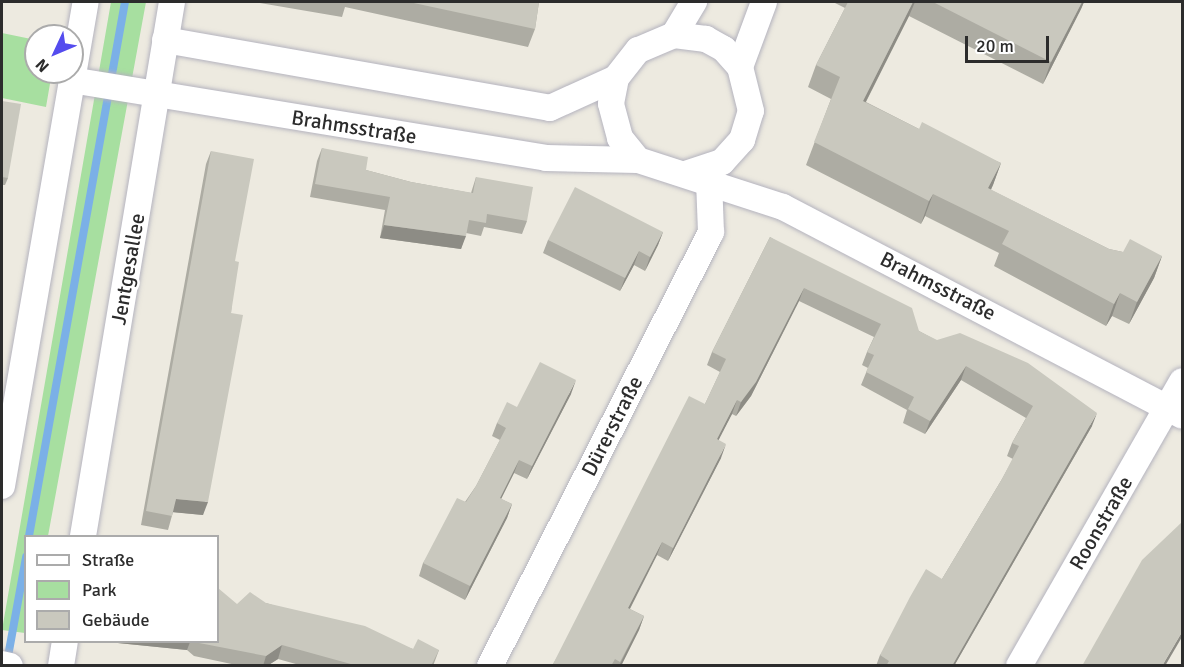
<!DOCTYPE html>
<html>
<head>
<meta charset="utf-8">
<style>
	body { margin:0 }
	#map { position:relative; width:1184px; height:667px; overflow:hidden; background:#edeae0; font-family:Signika,sans-serif }
	div>[style] { position:absolute }
	.green>* { inset:0; background:#a7dfa0 }
	.stream>* { height:8px; margin:-4px; padding:0 4px; transform-origin:4px; border-radius:4px; background:#7bb0e7 }
	.roads { filter:drop-shadow(0 0 2px #b4b3be) drop-shadow(0 0 2px #b4b3be) }
	.street>* { height:26px; margin:-13px; padding:0 13px; transform-origin:13px; border-radius:13px; background:#fff }
	.wall>* { inset:0; background:#adaca3 }
	.shaded-wall>* { inset:0; background:#8d8c85 }
	.building>* { inset:0; background:#c9c8be }
	span { translate:-50% -50%; white-space:nowrap; text-align:center; line-height:1.15; -webkit-text-stroke:5px #fff; paint-order:stroke }
	.street-label { font-size:21px; color:#2c2c2c }
	.frame { position:absolute; inset:0; border:3px solid #2c2c2c; pointer-events:none }
	.legend { position:absolute; left:24px; top:535px; width:195px; height:108px; box-sizing:border-box; background:#fff; border:2px solid #ababab; margin:0; padding:8px 10px; list-style:none; font-size:18px; color:#2c2c2c }
	.legend li { display:flex; align-items:center; gap:12px; height:30px }
	.legend b { width:30px; border:2px solid #ababab }
	.north { position:absolute; left:24px; top:24px; width:60px; height:60px; box-sizing:border-box; background:#fff; border:2px solid #ababab; border-radius:50%; rotate:226deg; font-size:16px; font-weight:700; line-height:24px; text-align:center; color:#2c2c2c }
	.north::after { content:''; display:block; margin:auto; width:21px; height:27px; background:#544cee; clip-path:polygon(50% 0,100% 100%,50% 72%,0 100%) }
	.scale { position:absolute; left:965px; top:36px; width:84px; height:27px; box-sizing:border-box; border:3px solid #2c2c2c; border-top:0; padding-left:8px; font-size:18px; line-height:21px; white-space:nowrap; color:#2c2c2c; -webkit-text-stroke:4px #fff; paint-order:stroke }
</style>
</head>
<body>
<div id="map">
	<div class="green">
		<i style="clip-path:polygon(111px 2px,146px 2px,48px 536px,26px 536px,25px 633px,2px 630px)"></i>
		<i style="clip-path:polygon(2px 33px,36px 40px,36px 72px,52px 72px,46px 107px,2px 98px)"></i>
	</div>
	<div class="stream">
		<i style="left:29px;top:536px;width:543px;rotate:-79.81deg"></i>
		<i style="left:7px;top:662px;width:107px;rotate:-79.7deg"></i>
	</div>
	<div class="roads">
		<div class="street">
			<i style="left:674px;top:35px;width:39px;rotate:-59deg"></i>
			<i style="left:165px;top:40px;width:391px;rotate:10deg"></i>
			<i style="left:550px;top:108px;width:72px;rotate:-24.4deg"></i>
			<i style="left:740px;top:67px;width:69px;rotate:-69.7deg"></i>
			<i style="left:71px;top:80px;width:481px;rotate:9.3deg"></i>
			<i style="left:546px;top:158px;width:92px;rotate:1.2deg"></i>
			<i style="left:685px;top:174px;width:39px;rotate:-18deg"></i>
			<i style="left:722px;top:162px;width:30px;rotate:-48deg"></i>
			<i style="left:742px;top:140px;width:30px;rotate:-73deg"></i>
			<i style="left:751px;top:111px;width:45px;rotate:-104deg"></i>
			<i style="left:740px;top:67px;width:24px;rotate:-132deg"></i>
			<i style="left:724px;top:49px;width:21px;rotate:-151deg"></i>
			<i style="left:706px;top:39px;width:32px;rotate:-173deg"></i>
			<i style="left:674px;top:35px;width:39px;rotate:157deg"></i>
			<i style="left:638px;top:50px;width:36px;rotate:128deg"></i>
			<i style="left:616px;top:78px;width:26px;rotate:101deg"></i>
			<i style="left:611px;top:104px;width:35px;rotate:75deg"></i>
			<i style="left:620px;top:138px;width:28px;rotate:51deg"></i>
			<i style="left:638px;top:160px;width:152px;rotate:18deg"></i>
			<i style="left:783px;top:207px;width:450px;rotate:27.6deg"></i>
			<i style="left:2px;top:486px;width:491px;rotate:-80.2deg"></i>
			<i style="left:83px;top:536px;width:541px;rotate:-80.54deg"></i>
			<i style="left:2px;top:664px;width:8px;rotate:14deg"></i>
			<i style="left:61px;top:666px;width:24px;rotate:-81deg"></i>
			<i style="left:490px;top:666px;width:487px;rotate:-63deg"></i>
			<i style="left:711px;top:232px;width:52px;rotate:-92.2deg"></i>
			<i style="left:1019px;top:666px;width:328px;rotate:-60.2deg"></i>
		</div>
	</div>
	<div class="wall">
		<i style="clip-path:polygon(254px 2px,539px 2px,535px 29px,528px 47px,345px 7px,342px 17px)"></i>
		<i style="clip-path:polygon(833px 2px,1084px 2px,1081px 9px,1043px 84px,909px 16px,866px 102px,919px 129px,1001px 163px,991px 190px,1109px 249px,1123px 252px,1162px 256px,1154px 278px,1129px 324px,1112px 316px,1106px 326px,994px 266px,999px 253px,925px 216px,921px 224px,806px 165px,831px 99px,808px 87px,816px 65px,845px 8px)"></i>
		<i style="clip-path:polygon(2px 101px,8px 178px,5px 185px,2px 185px)"></i>
		<i style="clip-path:polygon(322px 148px,366px 170px,411px 182px,471px 193px,476px 177px,527px 221px,522px 234px,484px 227px,481px 236px,466px 233px,461px 249px,380px 238px,385px 210px,310px 197px,317px 161px)"></i>
		<i style="clip-path:polygon(211px 151px,235px 261px,231px 313px,203px 515px,173px 512px,168px 530px,141px 525px,206px 164px)"></i>
		<i style="clip-path:polygon(663px 232px,658px 245px,645px 271px,634px 265px,620px 291px,543px 253px,548px 240px)"></i>
		<i style="clip-path:polygon(770px 237px,919px 331px,1092px 426px,954px 666px,876px 666px,880px 655px,942px 579px,1002px 479px,1013px 459px,1007px 456px,1012px 443px,1026px 418px,961px 380px,925px 434px,903px 423px,907px 410px,861px 385px,868px 368px,862px 365px,867px 352px,874px 337px,799px 301px,751px 396px,736px 416px,732px 414px,718px 440px,721px 458px,668px 561px,657px 555px,630px 609px,644px 616px,639px 630px,621px 666px,552px 666px,705px 404px,720px 372px,707px 365px,712px 352px)"></i>
		<i style="clip-path:polygon(571px 394px,527px 479px,514px 473px,501px 499px,512px 504px,507px 518px,465px 600px,419px 576px,423px 563px,476px 486px,500px 440px,492px 436px,497px 423px,517px 407px)"></i>
		<i style="clip-path:polygon(266px 603px,413px 649px,439px 650px,433px 666px,303px 666px,278px 659px,267px 666px,241px 666px,194px 656px,187px 650px,108px 642px,218px 642px,237px 604px)"></i>
	</div>
	<div class="shaded-wall">
		<i style="clip-path:polygon(913px 2px,915px 2px,909px 16px,855px 123px,863px 101px)"></i>
		<i style="clip-path:polygon(1082px 2px,1084px 2px,1081px 9px,1043px 84px,1051px 62px)"></i>
		<i style="clip-path:polygon(1001px 163px,993px 185px,980px 211px,988px 188px)"></i>
		<i style="clip-path:polygon(933px 194px,925px 216px,921px 224px,929px 201px)"></i>
		<i style="clip-path:polygon(384px 225px,466px 236px,461px 249px,380px 238px)"></i>
		<i style="clip-path:polygon(663px 232px,658px 245px,645px 271px,650px 257px)"></i>
		<i style="clip-path:polygon(639px 251px,634px 265px,620px 291px,625px 278px)"></i>
		<i style="clip-path:polygon(1162px 256px,1154px 278px,1129px 324px,1137px 302px)"></i>
		<i style="clip-path:polygon(804px 288px,799px 301px,751px 396px,736px 416px,741px 402px)"></i>
		<i style="clip-path:polygon(1120px 293px,1112px 316px,1106px 326px,1114px 304px)"></i>
		<i style="clip-path:polygon(966px 366px,961px 380px,925px 434px,930px 421px)"></i>
		<i style="clip-path:polygon(576px 380px,571px 394px,527px 479px,532px 466px)"></i>
		<i style="clip-path:polygon(737px 400px,732px 414px,712px 453px,717px 439px)"></i>
		<i style="clip-path:polygon(1097px 413px,1092px 426px,954px 666px,952px 666px)"></i>
		<i style="clip-path:polygon(726px 444px,721px 458px,668px 561px,673px 548px)"></i>
		<i style="clip-path:polygon(519px 460px,514px 473px,495px 511px,500px 498px)"></i>
		<i style="clip-path:polygon(176px 499px,208px 502px,203px 515px,171px 512px)"></i>
		<i style="clip-path:polygon(512px 504px,507px 518px,465px 600px,470px 586px)"></i>
		<i style="clip-path:polygon(662px 542px,657px 555px,623px 622px,628px 608px)"></i>
		<i style="clip-path:polygon(644px 616px,639px 630px,621px 666px,619px 666px)"></i>
		<i style="clip-path:polygon(1182px 632px,1182px 637px,1165px 666px,1162px 666px)"></i>
		<i style="clip-path:polygon(108px 642px,190px 642px,187px 650px)"></i>
		<i style="clip-path:polygon(282px 645px,278px 659px,267px 666px,263px 666px,266px 656px)"></i>
	</div>
	<div class="building">
		<i style="clip-path:polygon(409px 2px,539px 2px,535px 29px)"></i>
		<i style="clip-path:polygon(848px 2px,913px 2px,863px 101px,919px 129px,922px 122px,1001px 163px,988px 188px,1109px 249px,1123px 252px,1130px 239px,1162px 256px,1137px 302px,1120px 293px,1114px 304px,1002px 244px,1009px 231px,933px 194px,929px 201px,814px 142px,840px 77px,816px 65px)"></i>
		<i style="clip-path:polygon(933px 2px,1082px 2px,1051px 62px)"></i>
		<i style="clip-path:polygon(2px 101px,21px 104px,8px 178px,2px 177px)"></i>
		<i style="clip-path:polygon(322px 148px,368px 157px,366px 170px,411px 182px,473px 193px,476px 177px,533px 187px,527px 221px,487px 214px,486px 223px,469px 220px,466px 236px,384px 225px,390px 197px,315px 184px)"></i>
		<i style="clip-path:polygon(211px 151px,254px 159px,235px 261px,239px 262px,231px 313px,243px 315px,208px 502px,176px 499px,172px 516px,146px 511px)"></i>
		<i style="clip-path:polygon(575px 187px,663px 232px,650px 257px,639px 251px,625px 278px,548px 240px)"></i>
		<i style="clip-path:polygon(770px 237px,912px 308px,919px 331px,937px 340px,960px 333px,1028px 363px,1097px 413px,952px 666px,886px 666px,889px 661px,880px 655px,910px 597px,926px 569px,942px 579px,1002px 479px,1019px 446px,1012px 443px,1033px 406px,966px 366px,930px 421px,908px 409px,914px 397px,866px 372px,874px 355px,867px 352px,881px 324px,804px 288px,756px 382px,741px 402px,737px 400px,717px 439px,726px 444px,673px 548px,662px 542px,628px 608px,644px 616px,620px 662px,615px 659px,611px 666px,552px 666px,689px 396px,705px 404px,726px 359px,712px 352px)"></i>
		<i style="clip-path:polygon(540px 362px,576px 380px,532px 466px,519px 460px,500px 498px,512px 504px,470px 586px,423px 563px,457px 498px,466px 502px,476px 486px,506px 428px,497px 423px,507px 402px,517px 407px)"></i>
		<i style="clip-path:polygon(1182px 522px,1182px 632px,1162px 666px,1082px 666px,1142px 560px)"></i>
		<i style="clip-path:polygon(218px 588px,237px 604px,250px 592px,266px 603px,365px 626px,413px 649px,418px 639px,439px 650px,431px 666px,358px 666px,282px 645px,266px 656px,199px 643px,197px 642px,218px 642px)"></i>
	</div>
	<div class="street-label">
		<span style="left:354px;top:127px;rotate:9deg">Brahmsstraße</span>
		<span style="left:128px;top:269px;rotate:-80deg">Jentgesallee</span>
		<span style="left:938px;top:286px;rotate:27deg">Brahmsstraße</span>
		<span style="left:612px;top:426px;rotate:-63deg">Dürerstraße</span>
		<span style="left:1101px;top:523px;rotate:-60deg">Roonstraße</span>
	</div>
	<div class="frame"></div>
	<ul class="legend">
	<li><b style="height:8px;background:#fff"></b>Straße</li>
	<li><b style="height:16px;background:#a7dfa0"></b>Park</li>
	<li><b style="height:16px;background:#c9c8be"></b>Gebäude</li>
	</ul>
	<div class="north">N</div>
	<div class="scale">20 m</div>
</div>
</body>
</html>
